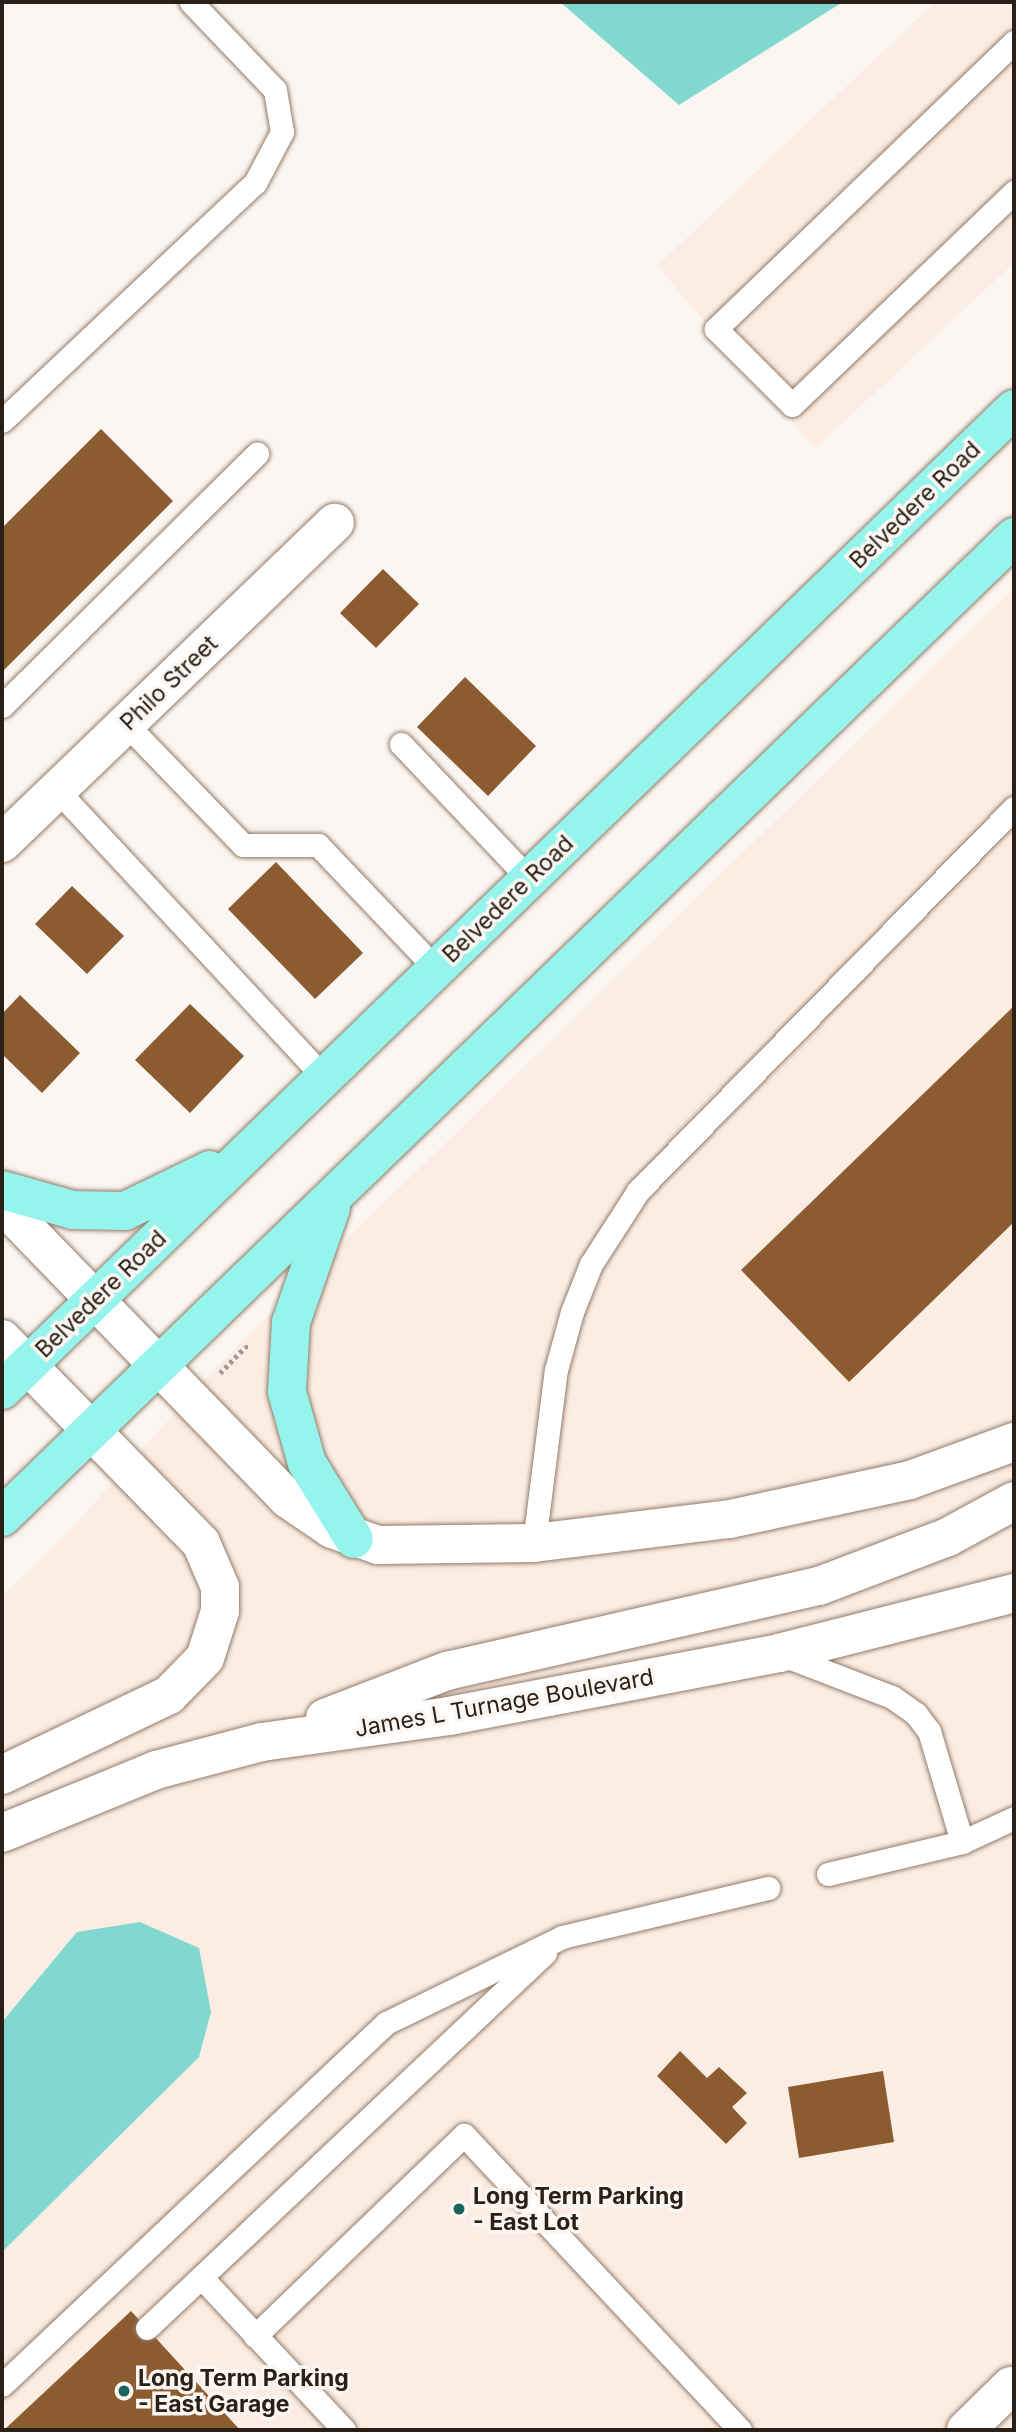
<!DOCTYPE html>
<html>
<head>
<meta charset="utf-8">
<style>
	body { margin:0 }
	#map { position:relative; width:1016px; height:2432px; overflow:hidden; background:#fbf6f2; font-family:Inter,sans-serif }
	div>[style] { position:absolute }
	.built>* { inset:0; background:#fbede3 }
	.water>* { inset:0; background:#80d8cf }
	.building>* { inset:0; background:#8c5b30 }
	.path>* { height:4.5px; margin-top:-2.25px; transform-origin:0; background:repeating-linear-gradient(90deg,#a09893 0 3.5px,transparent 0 7px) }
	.roads { filter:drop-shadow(0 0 2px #937b68) drop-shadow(0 0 2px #937b68) }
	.service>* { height:23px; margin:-11.5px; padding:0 11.5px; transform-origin:11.5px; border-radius:11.5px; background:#fff }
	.minor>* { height:38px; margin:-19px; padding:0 19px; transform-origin:19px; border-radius:19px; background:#fff }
	.tertiary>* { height:38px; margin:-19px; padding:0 19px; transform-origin:19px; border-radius:19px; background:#fff }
	.primary>* { height:38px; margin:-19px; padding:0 19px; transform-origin:19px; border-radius:19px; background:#95f4ec }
	.dots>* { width:19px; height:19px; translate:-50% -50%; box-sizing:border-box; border:4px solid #fbf6f2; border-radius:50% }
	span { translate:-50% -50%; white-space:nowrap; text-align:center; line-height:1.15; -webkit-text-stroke:7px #fbf6f2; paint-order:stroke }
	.street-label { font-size:23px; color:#2a2018 }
	.poi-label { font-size:23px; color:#2a2018; font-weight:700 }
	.left { translate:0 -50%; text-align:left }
	.frame { position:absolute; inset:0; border:4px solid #2a2018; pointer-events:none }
</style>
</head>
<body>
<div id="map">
	<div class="built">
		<i style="clip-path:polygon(935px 2px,1014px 2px,1014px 263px,815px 449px,657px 266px)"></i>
		<i style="clip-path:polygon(1014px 588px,1014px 2430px,2px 2430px,2px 1596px,68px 1532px,212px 1371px)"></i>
	</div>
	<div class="water">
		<i style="clip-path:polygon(560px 2px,843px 2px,679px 105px)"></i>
		<i style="clip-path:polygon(140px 1922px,199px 1948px,211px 2012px,199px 2057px,2px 2252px,2px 2022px,77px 1932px)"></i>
	</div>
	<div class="building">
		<i style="clip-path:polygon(101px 429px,173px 501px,2px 672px,2px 528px)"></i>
		<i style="clip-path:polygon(383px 569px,419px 604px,376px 648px,340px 613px)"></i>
		<i style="clip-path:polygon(465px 677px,536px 746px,488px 796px,417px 727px)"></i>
		<i style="clip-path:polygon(276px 862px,363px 953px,315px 999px,228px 909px)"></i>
		<i style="clip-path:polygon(72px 886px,124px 936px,87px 974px,35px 924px)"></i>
		<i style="clip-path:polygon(20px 995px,80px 1053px,42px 1093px,2px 1054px,2px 1014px)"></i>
		<i style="clip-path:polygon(190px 1004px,244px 1056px,190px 1113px,135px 1060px)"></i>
		<i style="clip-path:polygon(1014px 1006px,1014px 1222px,849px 1382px,741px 1270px)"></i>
		<i style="clip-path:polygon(680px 2051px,707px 2078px,719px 2067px,747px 2093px,732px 2107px,747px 2123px,726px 2144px,657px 2076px)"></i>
		<i style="clip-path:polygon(883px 2071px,894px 2142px,799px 2158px,788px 2087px)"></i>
		<i style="clip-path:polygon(131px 2311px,240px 2430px,4px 2430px)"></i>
	</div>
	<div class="path">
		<i style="left:220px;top:1373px;width:36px;rotate:-46deg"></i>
		<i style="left:245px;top:1347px;width:7px"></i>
	</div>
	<div class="roads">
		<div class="service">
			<i style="left:1014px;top:42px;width:414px;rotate:136.1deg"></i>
			<i style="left:716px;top:329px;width:107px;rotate:45deg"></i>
			<i style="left:792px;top:405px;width:308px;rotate:-43.8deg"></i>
			<i style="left:2px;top:421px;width:347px;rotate:-43.3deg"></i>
			<i style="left:255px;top:183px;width:58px;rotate:-62.1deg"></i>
			<i style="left:282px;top:132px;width:43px;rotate:-99.5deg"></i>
			<i style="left:275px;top:90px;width:122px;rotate:-133.7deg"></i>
			<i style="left:2px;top:706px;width:359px;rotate:-44.7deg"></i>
			<i style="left:126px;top:724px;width:168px;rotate:46deg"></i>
			<i style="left:243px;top:845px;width:75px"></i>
			<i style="left:318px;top:845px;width:171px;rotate:46.4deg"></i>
			<i style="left:401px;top:744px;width:186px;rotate:46.5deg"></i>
			<i style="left:57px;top:790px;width:393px;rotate:47.1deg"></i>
			<i style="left:534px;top:1543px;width:174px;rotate:-82.8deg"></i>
			<i style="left:556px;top:1370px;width:60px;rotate:-74.6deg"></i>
			<i style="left:572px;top:1312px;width:52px;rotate:-68.4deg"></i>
			<i style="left:591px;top:1264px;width:87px;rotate:-57.2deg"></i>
			<i style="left:638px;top:1191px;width:537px;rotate:-45.53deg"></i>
			<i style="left:783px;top:1655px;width:117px;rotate:21.1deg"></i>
			<i style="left:892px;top:1697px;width:29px;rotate:35deg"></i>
			<i style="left:916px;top:1714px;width:21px;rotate:53deg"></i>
			<i style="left:929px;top:1731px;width:116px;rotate:73.4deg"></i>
			<i style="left:828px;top:1874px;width:138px;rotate:-13.4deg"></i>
			<i style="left:962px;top:1842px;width:57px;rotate:-24.8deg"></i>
			<i style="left:202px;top:2278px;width:208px;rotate:46.9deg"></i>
			<i style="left:147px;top:2328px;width:547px;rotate:-43.3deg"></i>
			<i style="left:255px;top:2336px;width:290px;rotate:-43.9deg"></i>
			<i style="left:464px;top:2135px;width:404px;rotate:46.9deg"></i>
			<i style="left:2px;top:2385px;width:528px;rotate:-43.31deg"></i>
			<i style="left:386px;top:2023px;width:196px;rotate:-26deg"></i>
			<i style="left:562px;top:1937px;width:212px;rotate:-13.4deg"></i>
		</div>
		<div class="minor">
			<i style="left:2px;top:843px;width:462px;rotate:-43.9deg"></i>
		</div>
		<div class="tertiary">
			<i style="left:2px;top:1204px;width:411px;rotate:45.9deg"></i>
			<i style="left:288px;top:1499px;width:53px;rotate:34.3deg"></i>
			<i style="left:332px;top:1529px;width:49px;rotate:19.2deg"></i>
			<i style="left:378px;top:1545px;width:156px;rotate:-0.7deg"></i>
			<i style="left:534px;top:1543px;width:197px;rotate:-7deg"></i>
			<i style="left:730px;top:1519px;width:184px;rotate:-12.2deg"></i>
			<i style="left:910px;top:1480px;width:111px;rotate:-20.1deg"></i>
			<i style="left:2px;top:1339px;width:285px;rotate:45.7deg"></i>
			<i style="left:201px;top:1543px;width:48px;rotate:66.6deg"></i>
			<i style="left:220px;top:1587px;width:24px;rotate:90deg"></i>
			<i style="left:220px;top:1611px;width:49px;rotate:107.7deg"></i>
			<i style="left:205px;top:1658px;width:52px;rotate:134.2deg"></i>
			<i style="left:169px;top:1695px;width:185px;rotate:154.4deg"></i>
			<i style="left:325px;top:1718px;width:131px;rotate:-21.1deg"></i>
			<i style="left:447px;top:1671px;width:382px;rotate:-12.9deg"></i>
			<i style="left:819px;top:1586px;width:138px;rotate:-20.8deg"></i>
			<i style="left:948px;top:1537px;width:75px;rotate:-28.6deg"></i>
			<i style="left:2px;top:1833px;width:166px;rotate:-22.2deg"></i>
			<i style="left:156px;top:1770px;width:110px;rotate:-14.8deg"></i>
			<i style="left:262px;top:1742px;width:189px;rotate:-7.9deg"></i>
			<i style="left:449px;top:1716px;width:336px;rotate:-10.8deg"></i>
			<i style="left:779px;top:1653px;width:243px;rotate:-14.3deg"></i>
			<i style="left:966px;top:2430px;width:63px;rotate:-44.4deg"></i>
		</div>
		<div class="primary">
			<i style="left:2px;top:1190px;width:74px;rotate:15.7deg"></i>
			<i style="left:73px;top:1210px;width:52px;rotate:1.1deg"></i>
			<i style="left:125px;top:1211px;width:94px;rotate:-25.8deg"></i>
			<i style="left:331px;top:1208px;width:121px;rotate:109.3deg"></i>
			<i style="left:291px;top:1322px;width:70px;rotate:93.3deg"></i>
			<i style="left:287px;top:1392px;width:74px;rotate:74.3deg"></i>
			<i style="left:307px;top:1463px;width:89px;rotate:58.3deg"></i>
			<i style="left:2px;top:1390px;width:1409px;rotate:-44.11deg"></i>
			<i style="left:2px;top:1517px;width:1409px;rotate:-44.08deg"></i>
		</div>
	</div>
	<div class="dots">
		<i style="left:459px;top:2209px;background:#19655e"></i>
		<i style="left:124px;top:2391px;background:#19655e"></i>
	</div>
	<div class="street-label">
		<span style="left:915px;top:505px;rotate:-44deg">Belvedere Road</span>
		<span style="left:169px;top:683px;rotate:-44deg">Philo Street</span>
		<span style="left:508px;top:899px;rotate:-44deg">Belvedere Road</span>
		<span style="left:101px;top:1294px;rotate:-44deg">Belvedere Road</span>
		<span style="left:504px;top:1703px;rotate:-10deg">James L Turnage Boulevard</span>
	</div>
	<div class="poi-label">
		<span class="left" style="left:473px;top:2209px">Long Term Parking<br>- East Lot</span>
		<span class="left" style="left:138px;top:2391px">Long Term Parking<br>- East Garage</span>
	</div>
	<div class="frame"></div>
</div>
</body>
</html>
